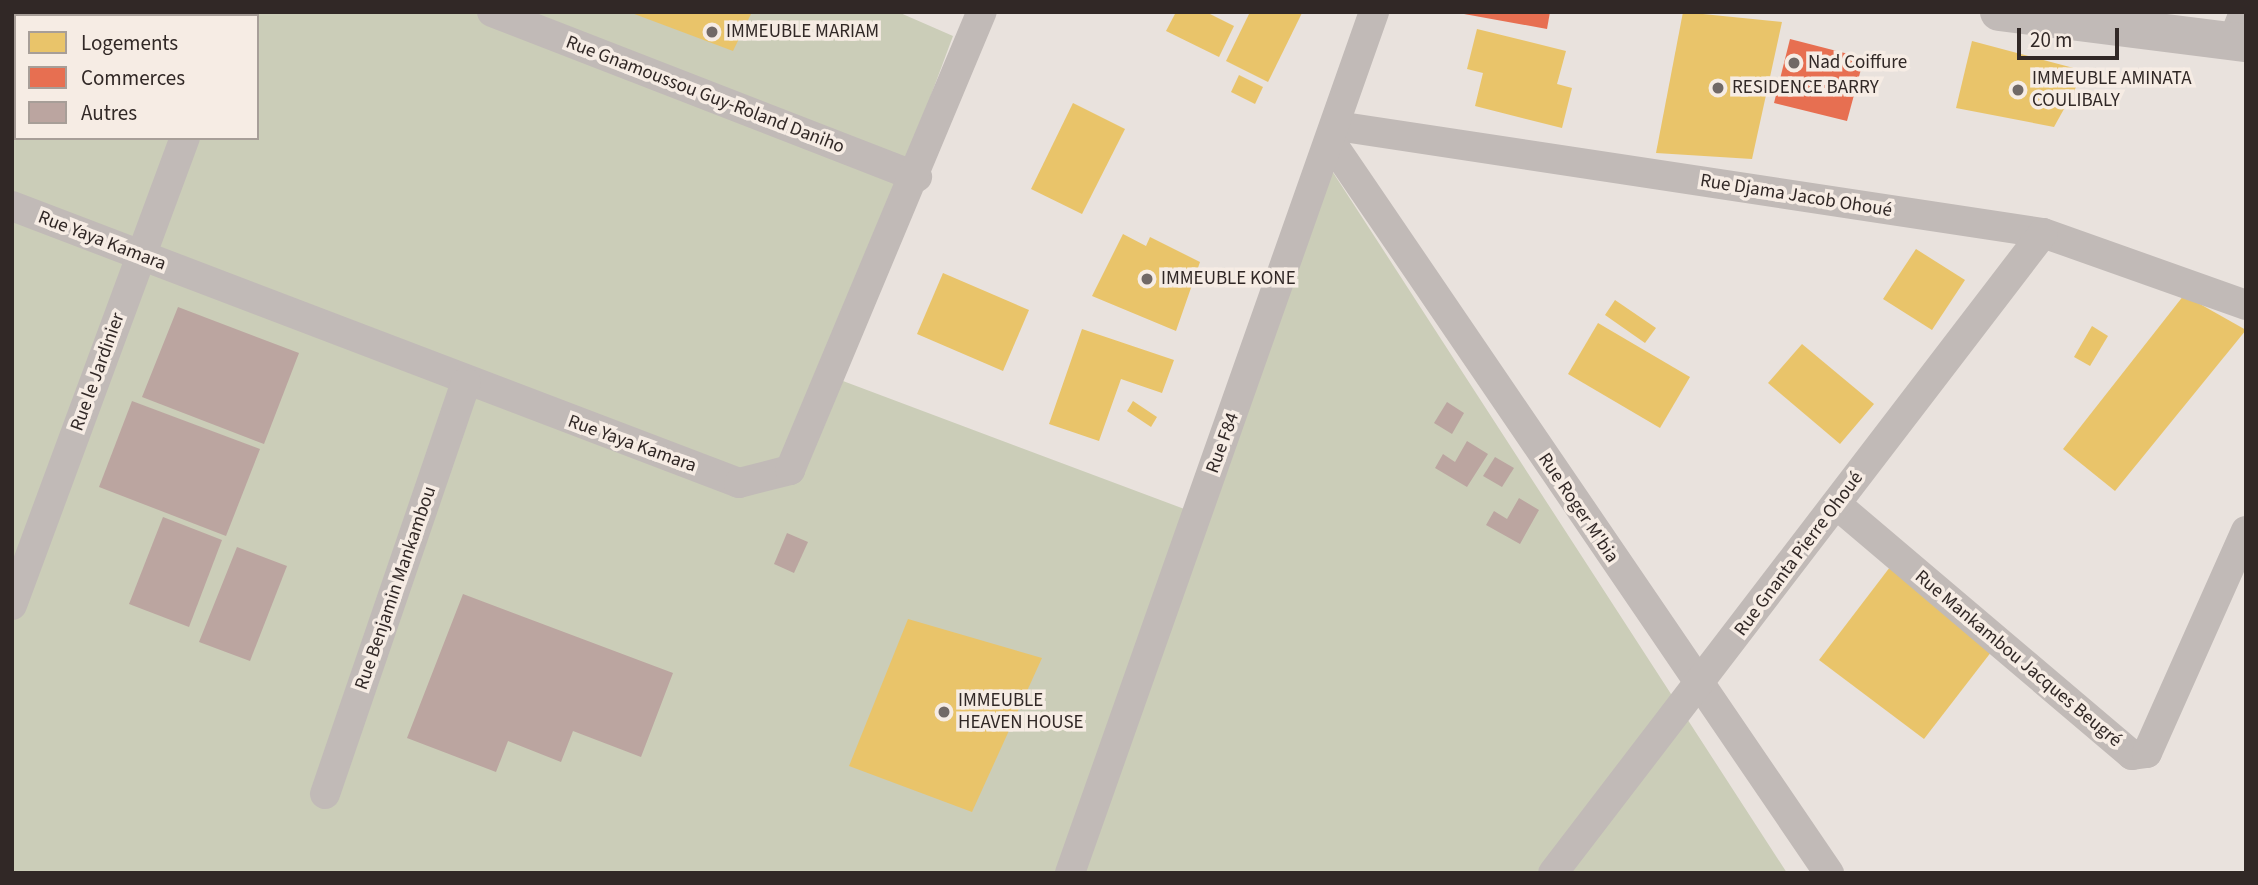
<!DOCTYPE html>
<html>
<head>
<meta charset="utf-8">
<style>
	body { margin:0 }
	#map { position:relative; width:2258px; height:885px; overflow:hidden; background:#e9e2dd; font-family:"Source Sans 3",sans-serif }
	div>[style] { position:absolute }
	.green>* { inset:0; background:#cbcdb8 }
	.homes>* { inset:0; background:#e9c46a }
	.shops>* { inset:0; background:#e76f51 }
	.building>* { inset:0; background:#bba5a0 }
	.minor>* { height:30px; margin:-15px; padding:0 15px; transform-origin:15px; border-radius:15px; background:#c1bab7 }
	.tertiary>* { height:38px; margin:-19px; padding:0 19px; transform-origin:19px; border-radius:19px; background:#c1bab7 }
	.dots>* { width:19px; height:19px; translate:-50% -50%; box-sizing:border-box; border:4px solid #f6ece4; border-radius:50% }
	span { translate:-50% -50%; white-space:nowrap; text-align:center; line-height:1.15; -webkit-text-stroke:7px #f6ece4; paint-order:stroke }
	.poi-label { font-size:19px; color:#312826 }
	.left { translate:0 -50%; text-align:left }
	.street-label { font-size:19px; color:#312826 }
	.frame { position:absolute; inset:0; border:14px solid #312826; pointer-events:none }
	.legend { position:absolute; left:14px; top:14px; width:245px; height:126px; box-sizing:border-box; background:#f6ece4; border:2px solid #a79e98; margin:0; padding:9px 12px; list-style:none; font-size:21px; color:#312826 }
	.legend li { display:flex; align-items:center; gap:14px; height:35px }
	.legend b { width:35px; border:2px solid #a79e98 }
	.scale { position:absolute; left:2017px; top:28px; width:102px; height:32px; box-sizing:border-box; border:4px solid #312826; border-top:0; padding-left:9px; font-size:21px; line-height:24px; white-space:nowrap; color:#312826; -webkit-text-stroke:5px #f6ece4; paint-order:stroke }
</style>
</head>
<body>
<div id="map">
	<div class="green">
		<i style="clip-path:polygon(evenodd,12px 12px,898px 12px,953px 36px,827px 375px,1203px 516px,1323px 157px,1787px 873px,12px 873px,12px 12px,16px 16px,257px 16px,257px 138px,16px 138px,16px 16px)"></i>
	</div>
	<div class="homes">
		<i style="clip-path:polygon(629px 12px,752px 12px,733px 51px)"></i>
		<i style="clip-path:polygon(1176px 12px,1206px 12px,1234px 26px,1219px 57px,1166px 31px)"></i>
		<i style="clip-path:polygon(1250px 12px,1302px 13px,1268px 82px,1226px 61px)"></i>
		<i style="clip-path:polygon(1683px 12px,1782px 22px,1752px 159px,1656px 153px)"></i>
		<i style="clip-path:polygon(1477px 29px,1566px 51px,1557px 84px,1572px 88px,1562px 128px,1475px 106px,1483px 73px,1467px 69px)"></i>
		<i style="clip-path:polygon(1972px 41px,2085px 71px,2054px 127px,1956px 108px)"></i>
		<i style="clip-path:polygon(1239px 75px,1263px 87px,1255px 104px,1231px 92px)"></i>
		<i style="clip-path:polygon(1073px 103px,1125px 129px,1082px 214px,1031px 189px)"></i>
		<i style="clip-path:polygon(1123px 234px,1146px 246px,1150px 237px,1200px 262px,1176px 331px,1092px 296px)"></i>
		<i style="clip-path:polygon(1916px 249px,1965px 280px,1932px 330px,1883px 299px)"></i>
		<i style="clip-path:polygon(943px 273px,1029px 310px,1003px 371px,917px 334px)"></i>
		<i style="clip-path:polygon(2184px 295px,2246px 330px,2115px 491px,2063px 449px)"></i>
		<i style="clip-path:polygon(1615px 300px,1656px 328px,1645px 343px,1605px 315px)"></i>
		<i style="clip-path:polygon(1598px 323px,1690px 377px,1660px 428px,1568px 374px)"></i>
		<i style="clip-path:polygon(2092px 326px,2108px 336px,2090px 366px,2074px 357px)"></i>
		<i style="clip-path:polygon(1082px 329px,1174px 360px,1162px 393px,1121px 379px,1099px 441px,1049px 424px)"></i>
		<i style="clip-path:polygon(1802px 344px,1874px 404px,1840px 444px,1768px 383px)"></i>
		<i style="clip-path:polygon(1133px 401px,1157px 417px,1151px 427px,1127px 411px)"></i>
		<i style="clip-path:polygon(1890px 567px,1995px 647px,1924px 739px,1819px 660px)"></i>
		<i style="clip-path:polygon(908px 619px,1042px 658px,972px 812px,849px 766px)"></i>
	</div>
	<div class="shops">
		<i style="clip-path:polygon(1453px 12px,1550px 12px,1547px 29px)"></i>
		<i style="clip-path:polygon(1790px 39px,1864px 58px,1847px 121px,1774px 103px)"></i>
	</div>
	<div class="building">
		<i style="clip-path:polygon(178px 307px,299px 353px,264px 444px,142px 397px)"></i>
		<i style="clip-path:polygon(132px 401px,260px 449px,226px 536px,99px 487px)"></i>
		<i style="clip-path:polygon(1447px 402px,1464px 413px,1452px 434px,1434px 423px)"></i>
		<i style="clip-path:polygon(1467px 441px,1488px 454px,1467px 487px,1435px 468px,1443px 454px,1455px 462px)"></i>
		<i style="clip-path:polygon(1495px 457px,1514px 468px,1502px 487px,1483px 476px)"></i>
		<i style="clip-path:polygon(1519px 498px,1539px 510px,1520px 544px,1486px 525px,1494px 511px,1507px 519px)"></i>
		<i style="clip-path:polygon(163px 517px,222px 540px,189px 627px,129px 604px)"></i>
		<i style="clip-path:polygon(787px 533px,808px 542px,794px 573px,774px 564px)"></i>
		<i style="clip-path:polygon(237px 547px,287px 566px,250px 661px,199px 642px)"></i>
		<i style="clip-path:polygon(463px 594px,673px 673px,641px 757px,573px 731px,561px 762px,508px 741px,496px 772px,407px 738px)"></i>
	</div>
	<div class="minor">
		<i style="left:492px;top:12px;width:456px;rotate:21.2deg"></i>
		<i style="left:231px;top:16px;width:4px;rotate:-76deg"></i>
		<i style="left:2233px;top:41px;width:31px;rotate:-69deg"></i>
		<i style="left:1337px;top:126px;width:714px;rotate:8.62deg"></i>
		<i style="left:2043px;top:233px;width:215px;rotate:19.5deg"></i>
		<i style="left:1331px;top:142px;width:885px;rotate:55.74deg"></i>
		<i style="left:12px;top:206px;width:778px;rotate:20.86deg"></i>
		<i style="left:739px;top:483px;width:53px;rotate:-14.3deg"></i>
		<i style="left:790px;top:470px;width:497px;rotate:-67.3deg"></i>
		<i style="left:1836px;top:504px;width:388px;rotate:40.3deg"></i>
		<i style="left:2132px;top:755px;width:15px;rotate:-8deg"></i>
		<i style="left:2147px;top:753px;width:243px;rotate:-66deg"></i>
		<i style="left:12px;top:605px;width:498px;rotate:-69.7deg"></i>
		<i style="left:325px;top:794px;width:435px;rotate:-71.1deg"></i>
		<i style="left:1070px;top:873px;width:913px;rotate:-70.55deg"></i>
		<i style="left:1553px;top:873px;width:806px;rotate:-52.56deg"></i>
	</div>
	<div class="tertiary">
		<i style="left:1999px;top:12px;width:249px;rotate:7.2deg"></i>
	</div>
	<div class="dots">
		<i style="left:712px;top:32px;background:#716966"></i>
		<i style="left:1794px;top:63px;background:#716966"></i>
		<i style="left:1718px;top:88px;background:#716966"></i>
		<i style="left:2018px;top:90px;background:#716966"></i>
		<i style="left:1147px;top:279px;background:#716966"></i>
		<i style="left:944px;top:712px;background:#716966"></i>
	</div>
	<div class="poi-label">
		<span class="left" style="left:726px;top:32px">IMMEUBLE MARIAM</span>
		<span class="left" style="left:1808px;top:63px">Nad Coiffure</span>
		<span class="left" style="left:2032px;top:90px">IMMEUBLE AMINATA<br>COULIBALY</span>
		<span class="left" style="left:1732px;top:88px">RESIDENCE BARRY</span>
		<span class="left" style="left:1161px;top:279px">IMMEUBLE KONE</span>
		<span class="left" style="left:958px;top:712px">IMMEUBLE<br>HEAVEN HOUSE</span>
	</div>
	<div class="street-label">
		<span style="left:705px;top:95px;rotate:21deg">Rue Gnamoussou Guy-Roland Daniho</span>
		<span style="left:1796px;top:196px;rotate:9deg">Rue Djama Jacob Ohoué</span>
		<span style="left:102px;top:241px;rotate:21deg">Rue Yaya Kamara</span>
		<span style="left:98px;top:372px;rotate:-70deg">Rue le Jardinier</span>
		<span style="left:1223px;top:443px;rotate:-70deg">Rue F84</span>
		<span style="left:632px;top:444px;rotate:20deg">Rue Yaya Kamara</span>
		<span style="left:1578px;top:508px;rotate:56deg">Rue Roger M'bia</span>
		<span style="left:1799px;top:554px;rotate:-53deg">Rue Gnanta Pierre Ohoué</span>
		<span style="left:396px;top:588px;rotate:-71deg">Rue Benjamin Mankambou</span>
		<span style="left:2018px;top:659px;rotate:40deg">Rue Mankambou Jacques Beugré</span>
	</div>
	<div class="frame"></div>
	<ul class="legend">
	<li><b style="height:19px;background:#e9c46a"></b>Logements</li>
	<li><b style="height:19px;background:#e76f51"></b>Commerces</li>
	<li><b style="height:19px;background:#bba5a0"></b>Autres</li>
	</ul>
	<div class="scale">20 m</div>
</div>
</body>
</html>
